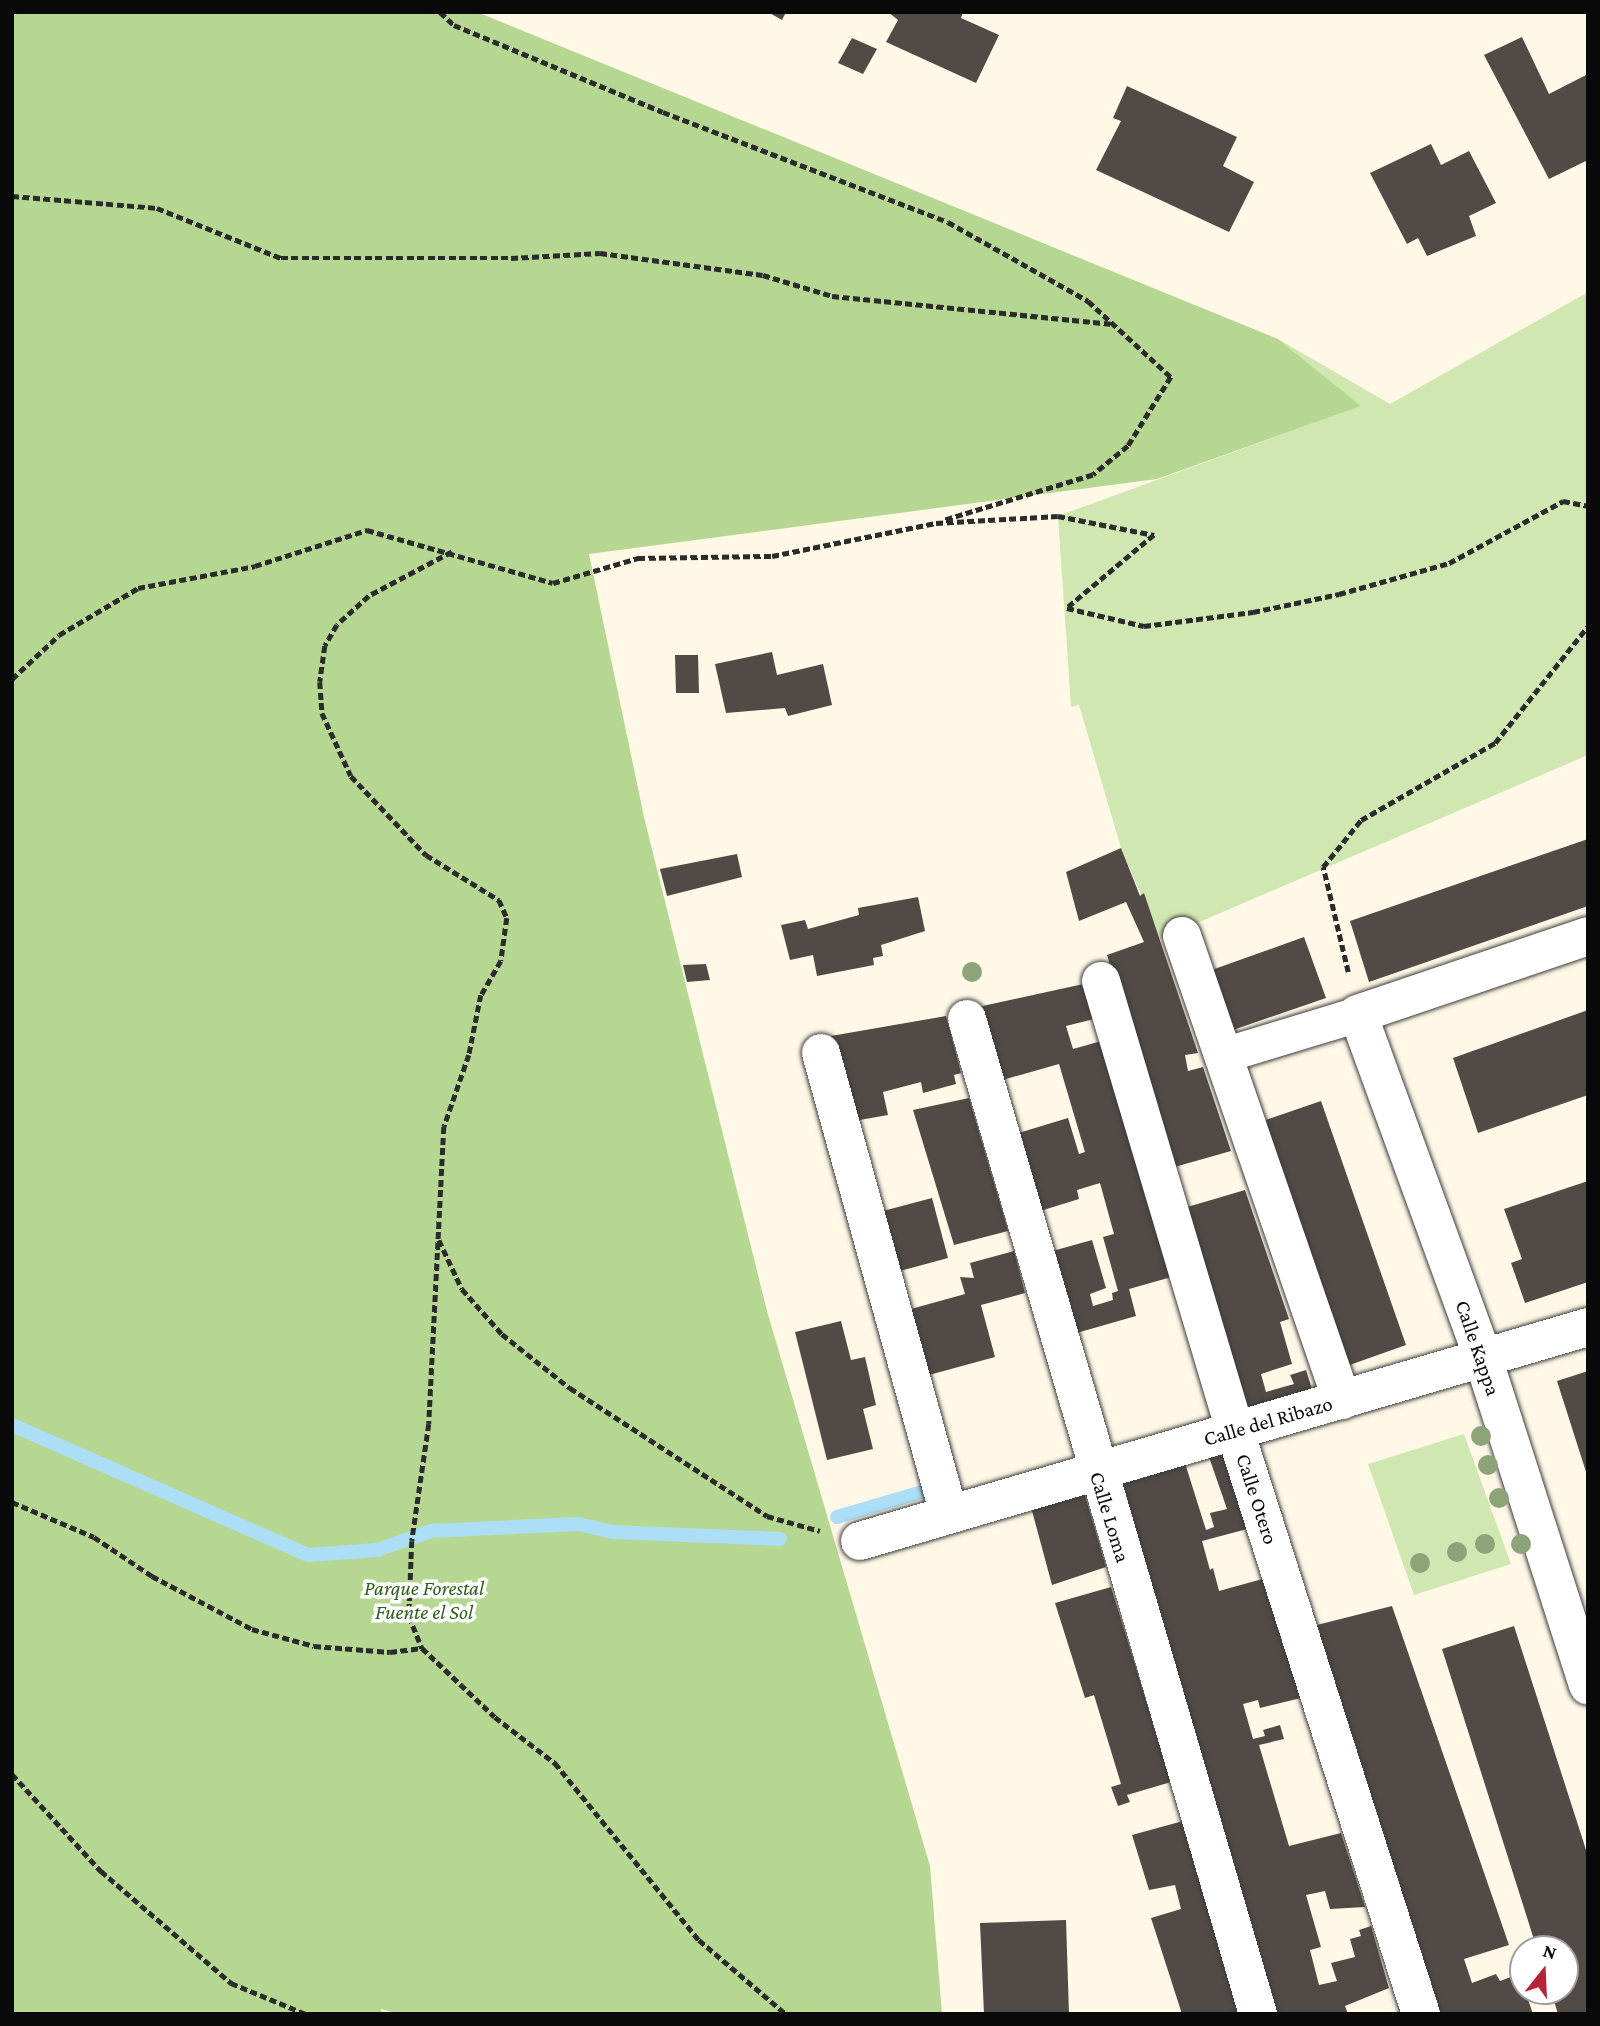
<!DOCTYPE html>
<html>
<head>
<meta charset="utf-8">
<style>
	body { margin:0 }
	#map { position:relative; width:1600px; height:2026px; overflow:hidden; background:#fff8e6; font-family:"Crimson Pro",serif }
	div>[style] { position:absolute }
	.green>* { inset:0; background:#d1e7b2 }
	.forest>* { inset:0; background:#b6d791 }
	.stream>* { height:14px; margin:-7px; padding:0 7px; transform-origin:7px; border-radius:7px; background:#acdef5 }
	.building>* { inset:0; background:#524a46 }
	.path>* { height:4.5px; margin-top:-2.25px; transform-origin:0; background:repeating-linear-gradient(90deg,#2b2b2b 0 7px,transparent 0 10.5px) }
	.roads { filter:drop-shadow(0 0 2px #3c3c3c) drop-shadow(0 0 2px #3c3c3c) }
	.pedestrian>* { height:35px; margin:-17.5px; padding:0 17.5px; transform-origin:17.5px; border-radius:17.5px; background:#fff }
	.minor>* { height:38px; margin:-19px; padding:0 19px; transform-origin:19px; border-radius:19px; background:#fff }
	.trees>* { width:20px; height:20px; margin:-10px; border-radius:50%; background:#8ca477 }
	span { translate:-50% -50%; white-space:nowrap; text-align:center; line-height:1.15; -webkit-text-stroke:7px #fff; paint-order:stroke }
	.street-label { font-size:21px; color:#090909 }
	.park-label { font-size:21px; color:#2e5f1c; font-style:italic }
	.frame { position:absolute; inset:0; border:14px solid #090909; pointer-events:none }
	.north { position:absolute; left:1509px; top:1935px; width:70px; height:70px; box-sizing:border-box; background:#fff; border:2px solid #9d9d9d; border-radius:50%; rotate:18deg; font-size:19px; font-weight:700; line-height:28px; text-align:center; color:#090909 }
	.north::after { content:''; display:block; margin:auto; width:24px; height:32px; background:#b62535; clip-path:polygon(50% 0,100% 100%,50% 72%,0 100%) }
</style>
</head>
<body>
<div id="map">
	<div class="green">
		<i style="clip-path:polygon(1588px 292px,1588px 755px,1160px 939px,1121px 848px,1079px 705px,1071px 707px,1058px 516px,1360px 406px,1278px 339px,1390px 404px)"></i>
		<i style="clip-path:polygon(1464px 1434px,1511px 1564px,1414px 1595px,1368px 1464px)"></i>
	</div>
	<div class="forest">
		<i style="clip-path:polygon(12px 12px,477px 12px,1278px 339px,1361px 406px,1157px 479px,589px 554px,644px 817px,767px 1311px,930px 1866px,942px 2014px,400px 2014px,381px 2009px,382px 2014px,12px 2014px)"></i>
	</div>
	<div class="stream">
		<i style="left:12px;top:1425px;width:323px;rotate:23.7deg"></i>
		<i style="left:308px;top:1555px;width:69px;rotate:-4.1deg"></i>
		<i style="left:377px;top:1550px;width:57px;rotate:-19.4deg"></i>
		<i style="left:431px;top:1531px;width:147px;rotate:-2.7deg"></i>
		<i style="left:578px;top:1524px;width:36px;rotate:13deg"></i>
		<i style="left:613px;top:1532px;width:167px;rotate:2.4deg"></i>
		<i style="left:837px;top:1517px;width:89px;rotate:-16.4deg"></i>
	</div>
	<div class="building">
		<i style="clip-path:polygon(768px 12px,786px 12px,782px 20px)"></i>
		<i style="clip-path:polygon(888px 12px,963px 12px,961px 18px,999px 35px,976px 83px,886px 42px,898px 20px)"></i>
		<i style="clip-path:polygon(1522px 37px,1549px 94px,1588px 74px,1588px 160px,1549px 179px,1484px 55px)"></i>
		<i style="clip-path:polygon(852px 38px,877px 49px,863px 74px,838px 63px)"></i>
		<i style="clip-path:polygon(1127px 86px,1237px 137px,1223px 166px,1254px 182px,1229px 232px,1096px 170px,1121px 121px,1113px 118px)"></i>
		<i style="clip-path:polygon(1431px 144px,1441px 165px,1469px 151px,1496px 203px,1469px 216px,1476px 236px,1427px 256px,1418px 238px,1407px 244px,1370px 173px)"></i>
		<i style="clip-path:polygon(772px 652px,777px 675px,823px 664px,832px 705px,788px 716px,785px 708px,726px 713px,715px 664px)"></i>
		<i style="clip-path:polygon(675px 655px,698px 655px,699px 693px,676px 693px)"></i>
		<i style="clip-path:polygon(1588px 839px,1588px 906px,1369px 982px,1350px 921px)"></i>
		<i style="clip-path:polygon(1121px 848px,1140px 896px,1144px 893px,1198px 1053px,1185px 1055px,1188px 1071px,1203px 1067px,1231px 1151px,1171px 1168px,1107px 955px,1144px 942px,1126px 902px,1079px 921px,1066px 872px)"></i>
		<i style="clip-path:polygon(737px 854px,742px 877px,667px 896px,660px 869px)"></i>
		<i style="clip-path:polygon(918px 897px,925px 931px,881px 945px,883px 956px,873px 958px,874px 965px,817px 976px,813px 955px,790px 960px,781px 925px,805px 920px,808px 929px,859px 915px,858px 908px)"></i>
		<i style="clip-path:polygon(1304px 937px,1326px 998px,1227px 1032px,1206px 972px)"></i>
		<i style="clip-path:polygon(706px 964px,710px 980px,687px 982px,683px 965px)"></i>
		<i style="clip-path:polygon(1088px 983px,1098px 1018px,1066px 1026px,1073px 1049px,1105px 1040px,1175px 1276px,1129px 1289px,1136px 1316px,1073px 1334px,1049px 1252px,1092px 1240px,1106px 1288px,1090px 1294px,1093px 1306px,1113px 1300px,1112px 1293px,1118px 1291px,1103px 1237px,1114px 1234px,1100px 1183px,1077px 1190px,1079px 1199px,1037px 1212px,1015px 1134px,1068px 1118px,1079px 1154px,1085px 1152px,1059px 1064px,999px 1081px,978px 1007px)"></i>
		<i style="clip-path:polygon(1588px 1010px,1588px 1095px,1478px 1133px,1453px 1058px)"></i>
		<i style="clip-path:polygon(946px 1016px,961px 1073px,954px 1075px,956px 1084px,923px 1093px,921px 1082px,883px 1092px,888px 1115px,854px 1121px,831px 1036px)"></i>
		<i style="clip-path:polygon(969px 1098px,1008px 1231px,954px 1245px,913px 1110px)"></i>
		<i style="clip-path:polygon(1321px 1101px,1406px 1345px,1344px 1367px,1260px 1122px)"></i>
		<i style="clip-path:polygon(1588px 1181px,1588px 1282px,1525px 1303px,1511px 1263px,1522px 1259px,1504px 1209px)"></i>
		<i style="clip-path:polygon(1245px 1190px,1289px 1319px,1280px 1322px,1292px 1364px,1261px 1374px,1266px 1392px,1294px 1384px,1290px 1375px,1306px 1370px,1315px 1398px,1246px 1413px,1184px 1208px)"></i>
		<i style="clip-path:polygon(932px 1198px,948px 1258px,900px 1271px,883px 1211px)"></i>
		<i style="clip-path:polygon(1014px 1251px,1025px 1293px,981px 1305px,995px 1357px,929px 1375px,911px 1309px,965px 1294px,960px 1277px,974px 1278px,970px 1263px)"></i>
		<i style="clip-path:polygon(841px 1321px,851px 1360px,865px 1357px,876px 1405px,863px 1409px,873px 1449px,827px 1460px,795px 1332px)"></i>
		<i style="clip-path:polygon(1588px 1371px,1588px 1475px,1587px 1475px,1557px 1381px)"></i>
		<i style="clip-path:polygon(1228px 1451px,1251px 1528px,1202px 1541px,1210px 1570px,1213px 1568px,1219px 1591px,1266px 1578px,1301px 1698px,1260px 1708px,1258px 1700px,1243px 1704px,1253px 1739px,1265px 1736px,1263px 1730px,1280px 1725px,1284px 1739px,1259px 1745px,1289px 1846px,1341px 1833px,1365px 1907px,1330px 1909px,1325px 1891px,1306px 1895px,1321px 1947px,1310px 1950px,1319px 1985px,1337px 1981px,1331px 1963px,1355px 1957px,1350px 1939px,1361px 1936px,1359px 1930px,1371px 1926px,1389px 1988px,1345px 2006px,1348px 2014px,1276px 2014px,1118px 1483px,1185px 1463px,1206px 1530px,1214px 1527px,1210px 1513px,1227px 1509px,1209px 1457px)"></i>
		<i style="clip-path:polygon(1084px 1492px,1106px 1567px,1052px 1585px,1031px 1507px)"></i>
		<i style="clip-path:polygon(1111px 1587px,1171px 1782px,1127px 1795px,1130px 1802px,1118px 1806px,1111px 1787px,1121px 1784px,1094px 1695px,1085px 1698px,1055px 1603px)"></i>
		<i style="clip-path:polygon(1392px 1606px,1509px 1945px,1464px 1959px,1472px 1983px,1496px 1974px,1500px 1981px,1519px 1974px,1533px 2014px,1427px 2014px,1309px 1627px)"></i>
		<i style="clip-path:polygon(1514px 1626px,1588px 1856px,1588px 2014px,1558px 2014px,1551px 1991px,1565px 1991px,1565px 1949px,1537px 1949px,1442px 1649px)"></i>
		<i style="clip-path:polygon(1183px 1821px,1242px 2014px,1182px 2014px,1151px 1918px,1181px 1909px,1175px 1885px,1149px 1890px,1132px 1835px)"></i>
		<i style="clip-path:polygon(1066px 1920px,1069px 2014px,984px 2014px,980px 1923px)"></i>
	</div>
	<div class="path">
		<i style="left:440px;top:12px;width:19px;rotate:43deg"></i>
		<i style="left:454px;top:25px;width:226px;rotate:22.6deg"></i>
		<i style="left:663px;top:112px;width:305px;rotate:21.1deg"></i>
		<i style="left:948px;top:222px;width:161px;rotate:29.4deg"></i>
		<i style="left:1088px;top:301px;width:113px;rotate:42.5deg"></i>
		<i style="left:1171px;top:377px;width:81px;rotate:121.9deg"></i>
		<i style="left:1128px;top:446px;width:45px;rotate:140.4deg"></i>
		<i style="left:1093px;top:475px;width:155px;rotate:163.1deg"></i>
		<i style="left:12px;top:196px;width:145px;rotate:4.7deg"></i>
		<i style="left:157px;top:208px;width:134px;rotate:22deg"></i>
		<i style="left:281px;top:258px;width:230px"></i>
		<i style="left:511px;top:258px;width:89px;rotate:-3.2deg"></i>
		<i style="left:600px;top:253px;width:164px;rotate:7.7deg"></i>
		<i style="left:763px;top:275px;width:72px;rotate:16.9deg"></i>
		<i style="left:832px;top:296px;width:282px;rotate:5.7deg"></i>
		<i style="left:452px;top:552px;width:94px;rotate:152.1deg"></i>
		<i style="left:369px;top:596px;width:43px;rotate:137.8deg"></i>
		<i style="left:337px;top:625px;width:24px;rotate:120deg"></i>
		<i style="left:325px;top:646px;width:36px;rotate:98deg"></i>
		<i style="left:320px;top:682px;width:31px;rotate:86deg"></i>
		<i style="left:322px;top:713px;width:69px;rotate:65.3deg"></i>
		<i style="left:351px;top:776px;width:109px;rotate:46.5deg"></i>
		<i style="left:426px;top:855px;width:86px;rotate:31.7deg"></i>
		<i style="left:499px;top:900px;width:20px;rotate:66deg"></i>
		<i style="left:507px;top:918px;width:43px;rotate:97.9deg"></i>
		<i style="left:501px;top:961px;width:39px;rotate:120deg"></i>
		<i style="left:481px;top:995px;width:61px;rotate:101.3deg"></i>
		<i style="left:469px;top:1055px;width:76px;rotate:109.1deg"></i>
		<i style="left:444px;top:1127px;width:297px;rotate:92.9deg"></i>
		<i style="left:429px;top:1424px;width:118px;rotate:98.3deg"></i>
		<i style="left:412px;top:1541px;width:75px;rotate:92.3deg"></i>
		<i style="left:409px;top:1616px;width:35px;rotate:68deg"></i>
		<i style="left:422px;top:1648px;width:100px;rotate:43.4deg"></i>
		<i style="left:495px;top:1717px;width:76px;rotate:37.5deg"></i>
		<i style="left:555px;top:1763px;width:228px;rotate:50.9deg"></i>
		<i style="left:699px;top:1940px;width:114px;rotate:40.4deg"></i>
		<i style="left:12px;top:679px;width:64px;rotate:-43.1deg"></i>
		<i style="left:59px;top:635px;width:92px;rotate:-30.7deg"></i>
		<i style="left:138px;top:588px;width:119px;rotate:-10.6deg"></i>
		<i style="left:255px;top:566px;width:118px;rotate:-17.8deg"></i>
		<i style="left:367px;top:530px;width:193px;rotate:15.9deg"></i>
		<i style="left:553px;top:583px;width:89px;rotate:-16.4deg"></i>
		<i style="left:638px;top:558px;width:134px;rotate:-0.9deg"></i>
		<i style="left:772px;top:556px;width:167px;rotate:-11.4deg"></i>
		<i style="left:936px;top:523px;width:122px;rotate:-3.3deg"></i>
		<i style="left:1058px;top:516px;width:98px;rotate:11.2deg"></i>
		<i style="left:1154px;top:535px;width:114px;rotate:140deg"></i>
		<i style="left:1067px;top:608px;width:79px;rotate:13.2deg"></i>
		<i style="left:1144px;top:626px;width:110px;rotate:-7.3deg"></i>
		<i style="left:1253px;top:612px;width:88px;rotate:-11.8deg"></i>
		<i style="left:1339px;top:594px;width:114px;rotate:-15.7deg"></i>
		<i style="left:1449px;top:563px;width:130px;rotate:-28.5deg"></i>
		<i style="left:1563px;top:501px;width:25px;rotate:11deg"></i>
		<i style="left:1348px;top:972px;width:108px;rotate:-103.4deg"></i>
		<i style="left:1323px;top:867px;width:60px;rotate:-51deg"></i>
		<i style="left:1361px;top:820px;width:155px;rotate:-29.9deg"></i>
		<i style="left:1495px;top:743px;width:149px;rotate:-51.5deg"></i>
		<i style="left:439px;top:1240px;width:54px;rotate:64.9deg"></i>
		<i style="left:462px;top:1289px;width:60px;rotate:48.4deg"></i>
		<i style="left:502px;top:1334px;width:87px;rotate:38.5deg"></i>
		<i style="left:570px;top:1388px;width:235px;rotate:33deg"></i>
		<i style="left:767px;top:1516px;width:55px;rotate:15.8deg"></i>
		<i style="left:12px;top:1502px;width:89px;rotate:23.1deg"></i>
		<i style="left:94px;top:1537px;width:70px;rotate:33.9deg"></i>
		<i style="left:152px;top:1576px;width:113px;rotate:27.9deg"></i>
		<i style="left:252px;top:1629px;width:64px;rotate:15.3deg"></i>
		<i style="left:314px;top:1646px;width:76px;rotate:4.5deg"></i>
		<i style="left:390px;top:1652px;width:32px;rotate:-7deg"></i>
		<i style="left:12px;top:1774px;width:132px;rotate:47.5deg"></i>
		<i style="left:101px;top:1871px;width:172px;rotate:40.7deg"></i>
		<i style="left:231px;top:1983px;width:81px;rotate:22.5deg"></i>
	</div>
	<div class="roads">
		<div class="pedestrian">
			<i style="left:1223px;top:1055px;width:141px;rotate:-16.9deg"></i>
		</div>
		<div class="minor">
			<i style="left:1182px;top:936px;width:491px;rotate:71deg"></i>
			<i style="left:1588px;top:936px;width:243px;rotate:161.3deg"></i>
			<i style="left:1358px;top:1014px;width:366px;rotate:70deg"></i>
			<i style="left:1483px;top:1358px;width:344px;rotate:72.2deg"></i>
			<i style="left:1101px;top:981px;width:470px;rotate:73.4deg"></i>
			<i style="left:1235px;top:1431px;width:612px;rotate:72.31deg"></i>
			<i style="left:967px;top:1019px;width:1037px;rotate:73.7deg"></i>
			<i style="left:821px;top:1053px;width:479px;rotate:74.5deg"></i>
			<i style="left:860px;top:1541px;width:759px;rotate:-16.38deg"></i>
		</div>
	</div>
	<div class="trees">
		<i style="left:972px;top:972px"></i>
		<i style="left:1481px;top:1436px"></i>
		<i style="left:1488px;top:1465px"></i>
		<i style="left:1499px;top:1498px"></i>
		<i style="left:1485px;top:1544px"></i>
		<i style="left:1521px;top:1544px"></i>
		<i style="left:1457px;top:1552px"></i>
		<i style="left:1420px;top:1563px"></i>
	</div>
	<div class="street-label">
		<span style="left:1478px;top:1348px;rotate:71deg">Calle Kappa</span>
		<span style="left:1268px;top:1421px;rotate:-16deg">Calle del Ribazo</span>
		<span style="left:1257px;top:1499px;rotate:72deg">Calle Otero</span>
		<span style="left:1110px;top:1517px;rotate:73deg">Calle Loma</span>
	</div>
	<div class="park-label">
		<span style="left:424px;top:1600px">Parque Forestal<br>Fuente el Sol</span>
	</div>
	<div class="frame"></div>
	<div class="north">N</div>
</div>
</body>
</html>
